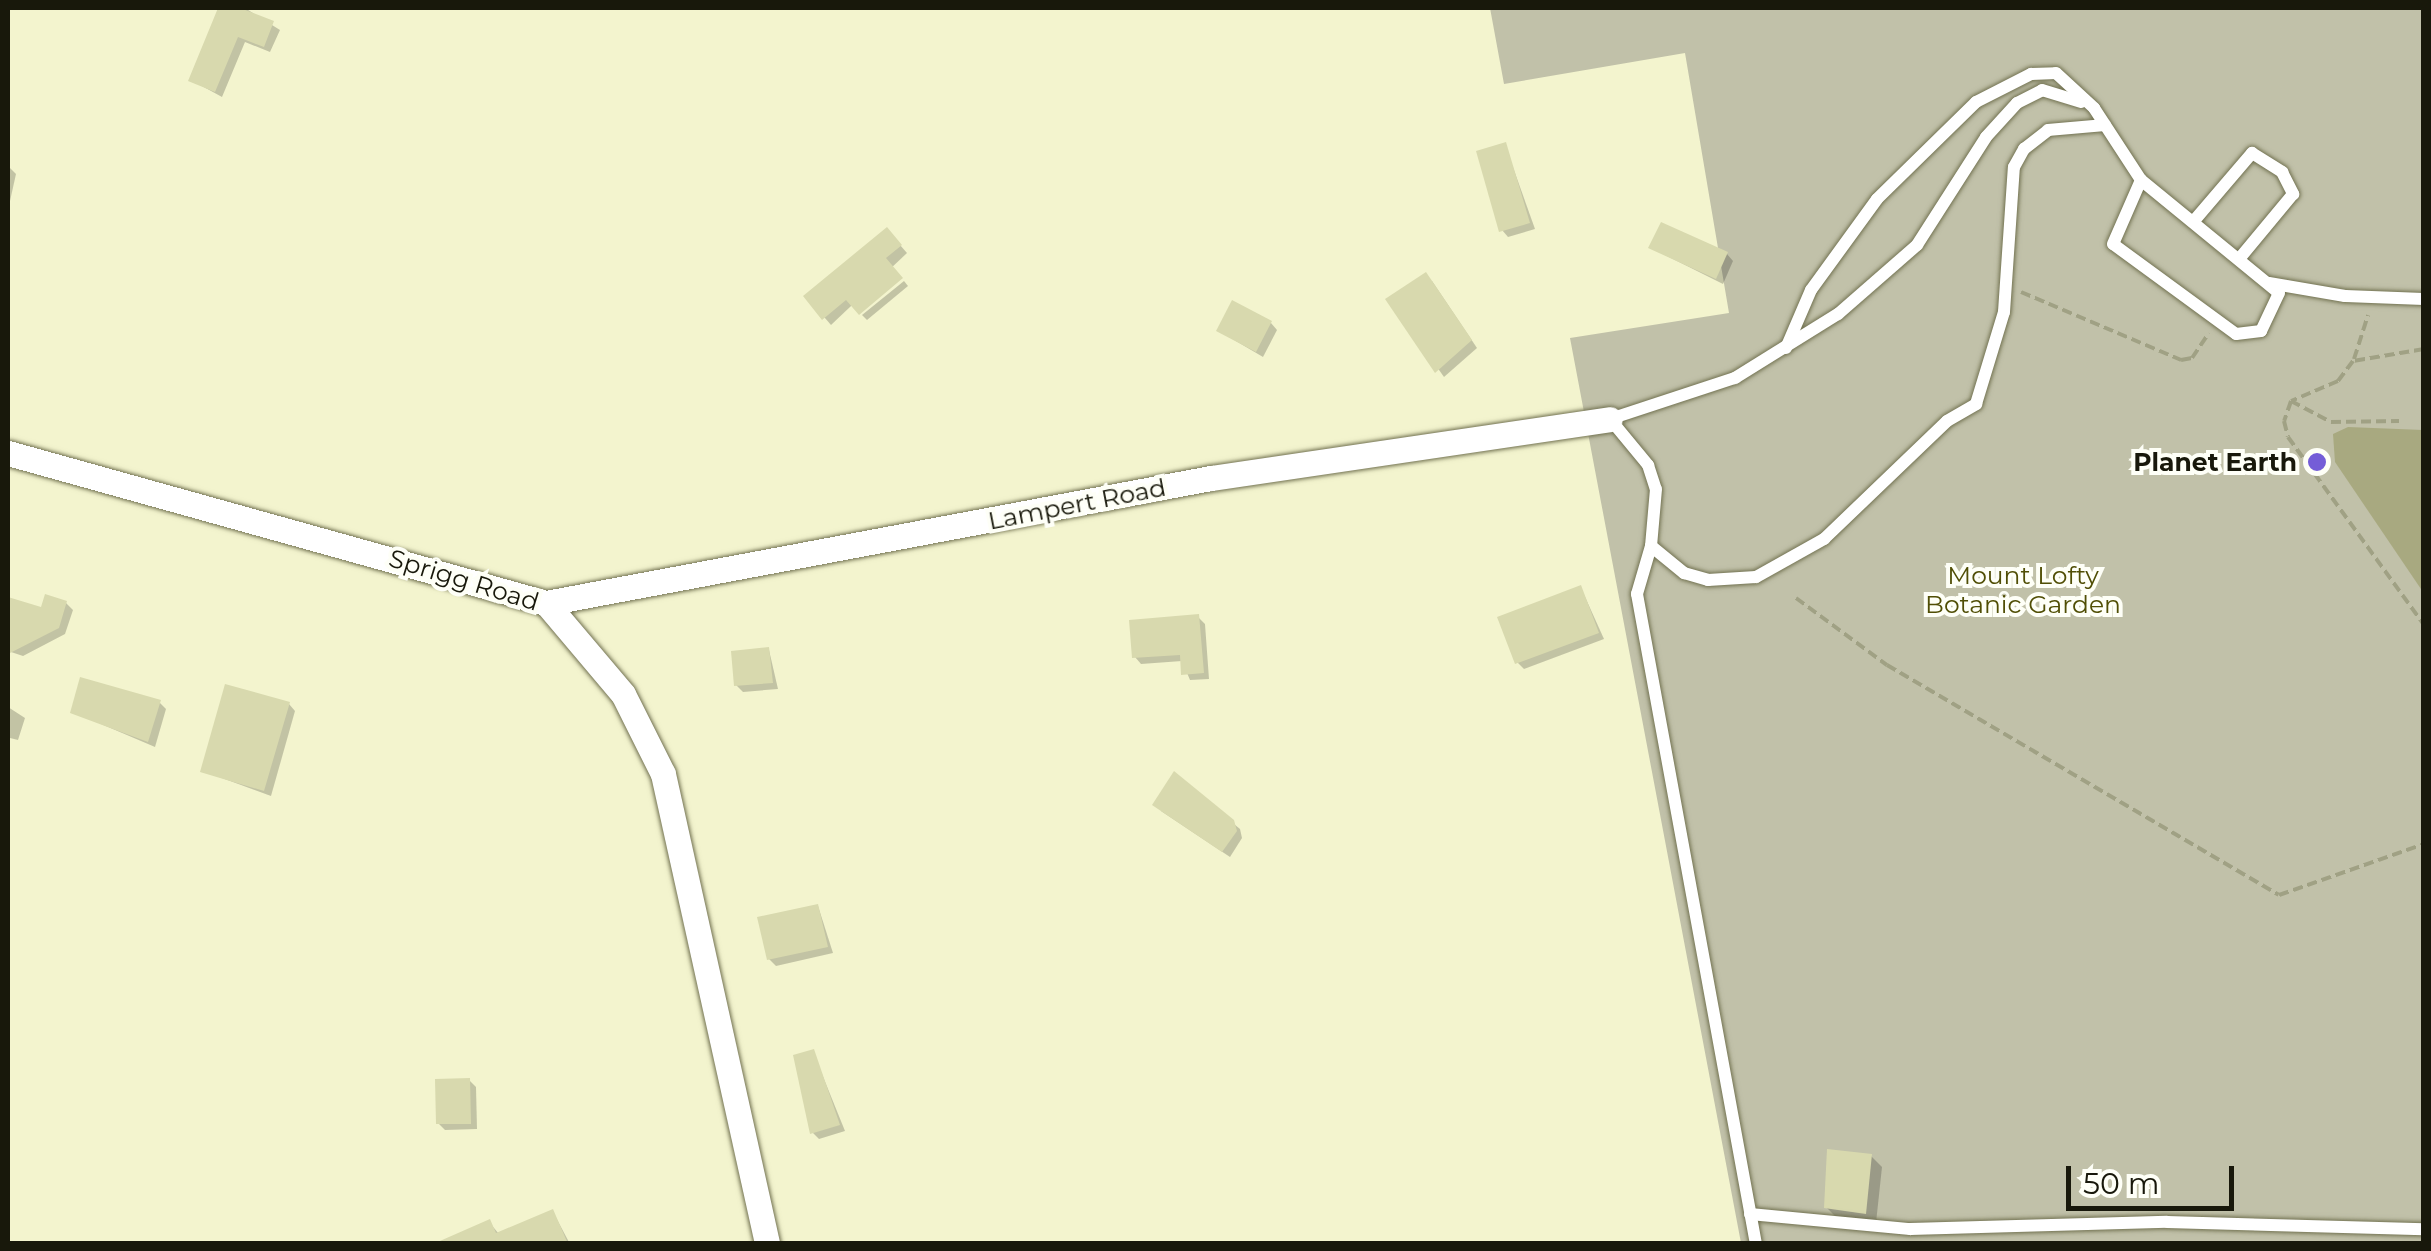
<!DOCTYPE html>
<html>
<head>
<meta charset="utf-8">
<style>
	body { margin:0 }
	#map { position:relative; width:2431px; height:1251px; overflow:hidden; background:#f3f4ce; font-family:Montserrat,sans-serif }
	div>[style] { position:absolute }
	.green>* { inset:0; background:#c1c1a9 }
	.water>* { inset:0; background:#a8a980 }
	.shadow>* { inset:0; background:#0003 }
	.building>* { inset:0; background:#d8d9ae }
	.path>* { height:4px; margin-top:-2px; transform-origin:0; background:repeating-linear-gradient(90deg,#a0a184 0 10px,transparent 0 15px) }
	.roads { filter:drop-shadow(0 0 2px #727251) drop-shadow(0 0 2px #727251) }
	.service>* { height:12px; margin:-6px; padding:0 6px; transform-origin:6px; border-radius:6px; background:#fff }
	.minor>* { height:25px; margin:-12.5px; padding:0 12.5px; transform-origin:12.5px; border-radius:12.5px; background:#fff }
	.dots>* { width:28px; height:28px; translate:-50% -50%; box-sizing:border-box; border:5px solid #fefff7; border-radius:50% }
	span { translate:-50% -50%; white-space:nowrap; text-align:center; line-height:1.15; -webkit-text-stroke:8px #fefff7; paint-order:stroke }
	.poi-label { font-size:25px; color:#18180b; font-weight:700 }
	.right { translate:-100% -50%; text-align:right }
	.street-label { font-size:25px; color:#18180b }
	.park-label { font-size:25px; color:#504e05 }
	.frame { position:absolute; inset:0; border:10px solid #18180b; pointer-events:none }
	.scale { position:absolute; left:2066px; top:1166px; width:168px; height:45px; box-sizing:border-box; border:5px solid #18180b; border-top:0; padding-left:12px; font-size:30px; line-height:35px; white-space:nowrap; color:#18180b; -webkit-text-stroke:8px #fefff7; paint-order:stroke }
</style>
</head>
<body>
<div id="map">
	<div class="green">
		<i style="clip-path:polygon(1490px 8px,2423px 8px,2423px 1243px,1741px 1243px,1570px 338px,1729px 313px,1685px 53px,1504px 84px)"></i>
	</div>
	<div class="water">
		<i style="clip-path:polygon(2348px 427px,2423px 430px,2423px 592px,2335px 462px,2333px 434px)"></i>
	</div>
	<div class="shadow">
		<i style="clip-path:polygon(221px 8px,245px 8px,280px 30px,270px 52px,245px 42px,222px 97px,191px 80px)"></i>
		<i style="clip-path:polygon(1505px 145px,1535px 229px,1508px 237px,1502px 230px)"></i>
		<i style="clip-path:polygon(8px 166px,16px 174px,10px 201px,8px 201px)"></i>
		<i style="clip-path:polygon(893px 237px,907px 253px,831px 325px,806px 296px)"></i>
		<i style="clip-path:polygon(1651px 248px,1727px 254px,1733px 261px,1723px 284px)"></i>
		<i style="clip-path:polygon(904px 281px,908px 286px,867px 320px,862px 315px)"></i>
		<i style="clip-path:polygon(1432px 281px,1477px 348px,1444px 377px,1389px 299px)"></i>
		<i style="clip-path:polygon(1271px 323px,1277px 330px,1263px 357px,1219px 331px)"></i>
		<i style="clip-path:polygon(1581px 588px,1604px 639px,1524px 669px,1517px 662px)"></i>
		<i style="clip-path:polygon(8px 600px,43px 610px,66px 603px,73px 610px,65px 634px,23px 656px,8px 651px)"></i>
		<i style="clip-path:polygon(1198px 617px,1205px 624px,1209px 679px,1190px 680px,1182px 661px,1141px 664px,1135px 657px)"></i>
		<i style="clip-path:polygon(769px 650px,778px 689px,743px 692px,736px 685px)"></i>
		<i style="clip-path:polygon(159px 702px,166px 709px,155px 747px,73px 712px)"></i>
		<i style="clip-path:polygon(289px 704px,295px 711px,271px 796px,203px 771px)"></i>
		<i style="clip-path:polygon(8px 707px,25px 718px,18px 740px,10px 738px,8px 746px)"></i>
		<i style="clip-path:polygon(1175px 775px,1240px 829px,1242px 838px,1230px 857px,1161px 811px)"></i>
		<i style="clip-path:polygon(818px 906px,833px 953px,776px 966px,769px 959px)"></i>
		<i style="clip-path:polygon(813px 1052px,845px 1131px,819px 1139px,812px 1132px)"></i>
		<i style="clip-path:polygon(469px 1080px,476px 1087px,477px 1129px,445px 1130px,438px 1123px)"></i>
		<i style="clip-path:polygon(1871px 1156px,1882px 1167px,1876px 1223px,1837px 1218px,1826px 1207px)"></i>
		<i style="clip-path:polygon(553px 1212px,570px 1244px,469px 1244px,489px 1222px,499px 1234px)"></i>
	</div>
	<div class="building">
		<i style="clip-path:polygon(218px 8px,240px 8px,274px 21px,264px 47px,238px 37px,215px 92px,188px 81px)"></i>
		<i style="clip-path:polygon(1506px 142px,1530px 223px,1499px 232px,1476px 151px)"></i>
		<i style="clip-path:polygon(1661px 222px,1728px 252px,1716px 279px,1648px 248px)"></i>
		<i style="clip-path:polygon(887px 227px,902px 245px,886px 258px,903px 278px,859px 315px,846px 300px,822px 320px,803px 296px)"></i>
		<i style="clip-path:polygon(1426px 272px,1472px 340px,1435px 373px,1385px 299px)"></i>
		<i style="clip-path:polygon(1232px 300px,1272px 321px,1256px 352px,1216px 331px)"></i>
		<i style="clip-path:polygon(1581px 585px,1599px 633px,1515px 664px,1497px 617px)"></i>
		<i style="clip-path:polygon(45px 594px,67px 601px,59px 628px,8px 654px,8px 597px,41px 607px)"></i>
		<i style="clip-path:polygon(1199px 614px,1204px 673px,1181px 675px,1180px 655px,1132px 658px,1129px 620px)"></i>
		<i style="clip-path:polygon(769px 647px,773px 683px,734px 686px,731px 651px)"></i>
		<i style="clip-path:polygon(80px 677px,161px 700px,148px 742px,70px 713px)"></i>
		<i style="clip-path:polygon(225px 684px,290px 702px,264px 791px,200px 772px)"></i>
		<i style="clip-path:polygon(1174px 771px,1234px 820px,1237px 831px,1222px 852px,1152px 805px)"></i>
		<i style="clip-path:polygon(818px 904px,828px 947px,767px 960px,757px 917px)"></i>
		<i style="clip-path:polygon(814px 1049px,840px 1125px,810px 1134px,793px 1055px)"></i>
		<i style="clip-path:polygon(470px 1078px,471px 1124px,436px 1124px,435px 1079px)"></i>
		<i style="clip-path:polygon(1827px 1149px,1872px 1154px,1866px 1214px,1824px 1208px)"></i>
		<i style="clip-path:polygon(553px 1209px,568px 1244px,433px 1244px,490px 1219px,496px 1233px)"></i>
	</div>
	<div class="path">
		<i style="left:2021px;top:292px;width:174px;rotate:23deg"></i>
		<i style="left:2181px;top:360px;width:11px;rotate:-10deg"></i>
		<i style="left:2192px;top:358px;width:30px;rotate:-56deg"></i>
		<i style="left:2424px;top:349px;width:72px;rotate:170.4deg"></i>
		<i style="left:2353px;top:361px;width:25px;rotate:127deg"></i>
		<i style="left:2338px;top:381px;width:51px;rotate:156.9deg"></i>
		<i style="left:2291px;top:401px;width:21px;rotate:109deg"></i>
		<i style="left:2284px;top:421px;width:16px;rotate:76deg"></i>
		<i style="left:2288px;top:437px;width:232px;rotate:54.1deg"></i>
		<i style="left:2354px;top:359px;width:46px;rotate:-72.3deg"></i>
		<i style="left:2291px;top:401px;width:45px;rotate:27.7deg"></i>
		<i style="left:2331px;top:422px;width:68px;rotate:-0.8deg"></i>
		<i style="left:1796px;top:598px;width:113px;rotate:36.4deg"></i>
		<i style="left:1887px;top:665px;width:454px;rotate:30.4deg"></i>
		<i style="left:2279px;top:895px;width:154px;rotate:-19.4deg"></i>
	</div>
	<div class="roads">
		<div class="service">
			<i style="left:2193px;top:222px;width:91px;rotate:-49.5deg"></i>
			<i style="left:2252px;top:153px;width:36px;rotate:32deg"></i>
			<i style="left:2282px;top:172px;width:25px;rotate:63deg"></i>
			<i style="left:2293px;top:194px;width:85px;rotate:129.7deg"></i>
			<i style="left:2269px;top:283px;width:77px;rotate:9.7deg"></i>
			<i style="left:2345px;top:296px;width:79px;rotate:2.2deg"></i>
			<i style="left:1786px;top:348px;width:63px;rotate:-66.7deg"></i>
			<i style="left:1811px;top:290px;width:112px;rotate:-54deg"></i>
			<i style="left:1877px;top:199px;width:139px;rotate:-44.4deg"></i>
			<i style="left:1976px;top:102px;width:62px;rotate:-27deg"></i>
			<i style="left:2031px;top:74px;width:25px;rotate:-2deg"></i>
			<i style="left:2056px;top:73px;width:52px;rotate:42.6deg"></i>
			<i style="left:2094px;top:108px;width:86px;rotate:56.9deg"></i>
			<i style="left:2141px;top:180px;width:178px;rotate:39.3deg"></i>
			<i style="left:2279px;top:293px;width:42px;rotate:115.3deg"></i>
			<i style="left:2261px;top:331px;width:25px;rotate:173deg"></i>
			<i style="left:2236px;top:334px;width:152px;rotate:-143.8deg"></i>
			<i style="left:2113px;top:244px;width:70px;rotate:-66.4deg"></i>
			<i style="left:1610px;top:419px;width:60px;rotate:50.4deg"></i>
			<i style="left:1648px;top:465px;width:25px;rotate:72deg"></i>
			<i style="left:1656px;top:489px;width:57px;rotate:95deg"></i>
			<i style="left:1651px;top:546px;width:50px;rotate:106.3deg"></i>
			<i style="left:1637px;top:594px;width:661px;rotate:79.63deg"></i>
			<i style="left:1610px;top:419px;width:132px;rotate:-18.2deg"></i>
			<i style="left:1735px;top:378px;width:121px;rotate:-31.9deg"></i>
			<i style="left:1838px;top:314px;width:105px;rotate:-41.1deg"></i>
			<i style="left:1917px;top:245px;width:128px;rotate:-57.4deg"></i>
			<i style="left:1986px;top:137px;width:46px;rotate:-47.6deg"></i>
			<i style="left:2017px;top:103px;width:28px;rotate:-27deg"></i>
			<i style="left:2042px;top:90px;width:41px;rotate:17.1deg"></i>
			<i style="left:1651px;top:546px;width:43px;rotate:39.3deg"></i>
			<i style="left:1684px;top:573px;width:25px;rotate:16deg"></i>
			<i style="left:1708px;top:580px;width:48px;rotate:-3.6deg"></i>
			<i style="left:1756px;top:577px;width:78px;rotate:-29.2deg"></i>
			<i style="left:1824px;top:539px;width:170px;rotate:-43.8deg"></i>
			<i style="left:1947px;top:421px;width:34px;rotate:-30deg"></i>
			<i style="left:1976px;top:404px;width:96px;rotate:-73.1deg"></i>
			<i style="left:2004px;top:312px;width:145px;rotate:-86.1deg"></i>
			<i style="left:2014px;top:167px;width:21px;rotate:-61deg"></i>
			<i style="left:2024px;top:149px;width:31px;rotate:-38deg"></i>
			<i style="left:2048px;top:130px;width:57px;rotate:-5deg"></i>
			<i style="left:1750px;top:1214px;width:161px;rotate:5.4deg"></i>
			<i style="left:1910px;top:1229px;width:257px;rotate:-1.6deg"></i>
			<i style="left:2167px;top:1222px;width:257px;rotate:1.6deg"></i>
		</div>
		<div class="minor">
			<i style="left:8px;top:453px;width:559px;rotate:15.58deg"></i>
			<i style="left:546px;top:603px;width:119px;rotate:49.8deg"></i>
			<i style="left:623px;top:694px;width:89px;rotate:63.4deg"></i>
			<i style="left:663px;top:774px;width:481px;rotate:77.5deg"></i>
			<i style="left:546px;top:603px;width:677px;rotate:-10.65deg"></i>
			<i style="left:1211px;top:478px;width:403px;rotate:-8.4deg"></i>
		</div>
	</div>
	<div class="dots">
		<i style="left:2317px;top:462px;background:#745dd7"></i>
	</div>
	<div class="poi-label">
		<span class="right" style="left:2297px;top:462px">Planet Earth</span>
	</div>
	<div class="street-label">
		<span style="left:1077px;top:504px;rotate:-11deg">Lampert Road</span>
		<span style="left:464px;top:580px;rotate:17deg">Sprigg Road</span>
	</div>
	<div class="park-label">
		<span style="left:2023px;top:590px">Mount Lofty<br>Botanic Garden</span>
	</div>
	<div class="frame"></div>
	<div class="scale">50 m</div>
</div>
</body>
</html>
